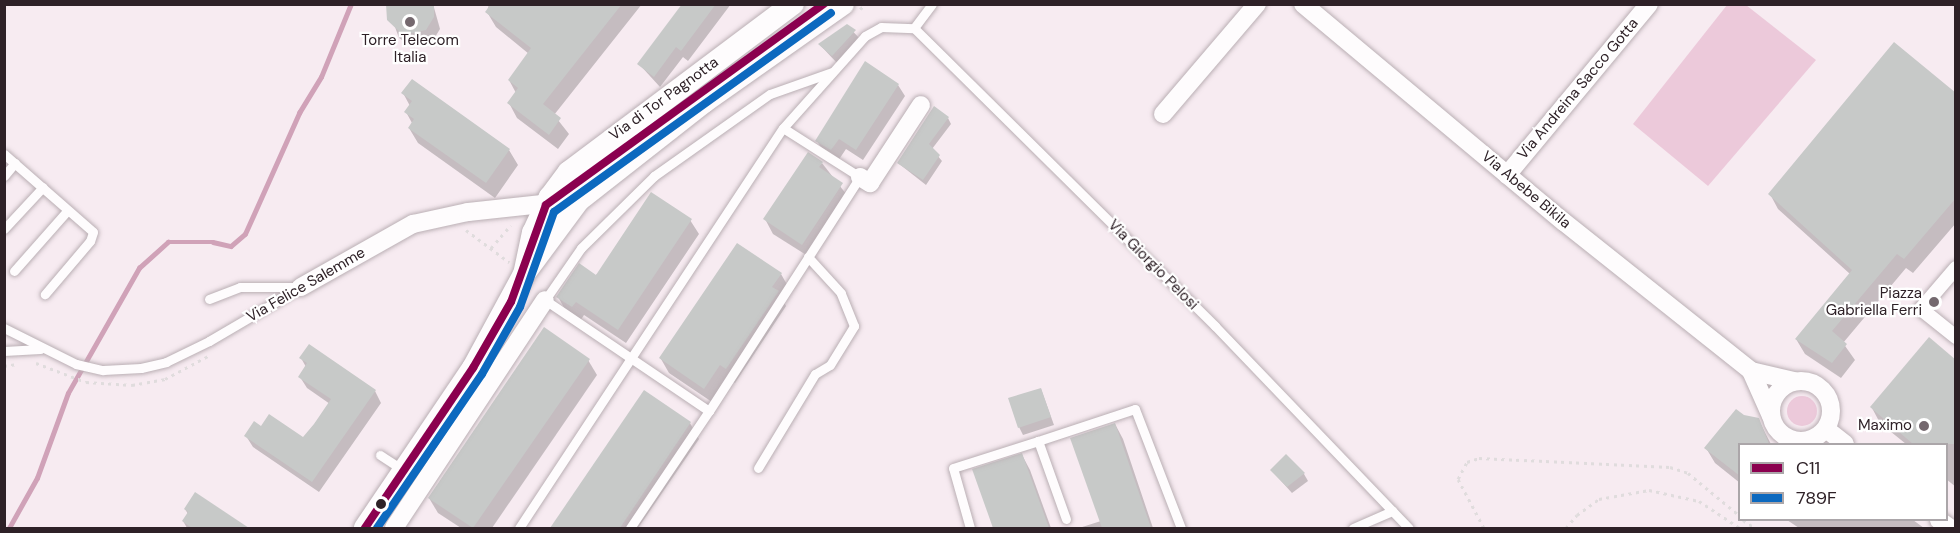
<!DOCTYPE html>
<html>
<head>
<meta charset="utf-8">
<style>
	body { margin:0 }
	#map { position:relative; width:1960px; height:533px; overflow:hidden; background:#f7ebf1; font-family:"DM Sans",sans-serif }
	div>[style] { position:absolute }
	.green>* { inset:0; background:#ecc9da }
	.round { border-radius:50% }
	.shadow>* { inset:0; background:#0003 }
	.stream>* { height:4.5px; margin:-2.25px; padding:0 2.25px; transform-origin:2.25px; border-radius:2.25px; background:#d0a2b8 }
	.building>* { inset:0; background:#c7c9c8 }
	.path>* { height:3px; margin-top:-1.5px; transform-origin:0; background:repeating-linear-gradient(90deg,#e0dcdd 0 3px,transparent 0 7.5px) }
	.roads { filter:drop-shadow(0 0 2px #baafb4) drop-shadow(0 0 2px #baafb4) }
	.service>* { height:9px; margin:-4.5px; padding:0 4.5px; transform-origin:4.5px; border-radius:4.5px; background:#fefcfd }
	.pedestrian>* { height:14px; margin:-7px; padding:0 7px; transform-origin:7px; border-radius:7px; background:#fefcfd }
	.minor>* { height:18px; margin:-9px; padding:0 9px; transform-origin:9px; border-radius:9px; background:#fefcfd }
	.minor>.ring { margin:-9px; padding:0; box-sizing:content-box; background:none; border:18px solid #fefcfd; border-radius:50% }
	.tertiary>* { height:22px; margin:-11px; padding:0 11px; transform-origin:11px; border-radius:11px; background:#fefcfd }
	.bus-1>* { height:8px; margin:-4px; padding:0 4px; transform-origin:4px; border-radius:4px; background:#8b004f }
	.bus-2>* { height:8px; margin:-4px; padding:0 4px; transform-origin:4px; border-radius:4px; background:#0c69bf }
	.dots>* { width:16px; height:16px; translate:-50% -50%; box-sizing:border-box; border:3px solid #fff; border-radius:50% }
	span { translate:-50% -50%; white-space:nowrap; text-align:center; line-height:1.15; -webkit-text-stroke:4.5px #fff; paint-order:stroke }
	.poi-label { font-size:15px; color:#2e2127 }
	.right { translate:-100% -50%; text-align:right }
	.street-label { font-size:15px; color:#2e2127 }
	.frame { position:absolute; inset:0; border:6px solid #2e2127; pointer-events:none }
	.legend { position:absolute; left:1738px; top:443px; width:210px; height:78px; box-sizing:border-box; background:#fff; border:2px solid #aba6a9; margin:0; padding:8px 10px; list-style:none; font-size:18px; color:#2e2127 }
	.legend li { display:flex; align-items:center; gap:12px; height:30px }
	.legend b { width:30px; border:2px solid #aba6a9 }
</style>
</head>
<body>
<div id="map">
	<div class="green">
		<i style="clip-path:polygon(1727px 5px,1746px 5px,1816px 60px,1708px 186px,1633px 124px)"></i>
		<i class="round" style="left:1787px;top:396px;width:30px;height:30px"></i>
	</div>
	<div class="shadow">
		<i style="clip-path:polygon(433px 4px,440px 29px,432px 42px,411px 46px,399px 38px,387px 5px)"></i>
		<i style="clip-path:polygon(489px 4px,642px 4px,554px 115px,569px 134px,558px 149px,517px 118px,509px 103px,516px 93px,509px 80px,529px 54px,496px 27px,487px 12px)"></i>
		<i style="clip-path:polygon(684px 4px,731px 4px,688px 61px,683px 57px,660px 87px,639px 64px)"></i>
		<i style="clip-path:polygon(847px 25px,860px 39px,837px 63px,820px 45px)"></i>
		<i style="clip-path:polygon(412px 81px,509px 150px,518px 165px,495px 198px,418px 143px,409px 128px,412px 123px,406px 112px,410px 106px,403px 93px)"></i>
		<i style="clip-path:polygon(898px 85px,905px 96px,863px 160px,846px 149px,838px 161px,824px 152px,817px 141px)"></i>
		<i style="clip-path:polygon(1956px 95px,1956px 223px,1913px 273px,1906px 268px,1843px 343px,1855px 360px,1841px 378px,1805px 354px,1796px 339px,1850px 274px,1778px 209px,1770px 194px)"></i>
		<i style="clip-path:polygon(948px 118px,951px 124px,932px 149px,942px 161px,926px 185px,898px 163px)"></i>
		<i style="clip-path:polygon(822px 163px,850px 199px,811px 258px,773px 234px,765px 219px)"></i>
		<i style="clip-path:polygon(690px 220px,699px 234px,626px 343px,584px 315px,580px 321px,566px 311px,558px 297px)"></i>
		<i style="clip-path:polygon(781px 274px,789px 288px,782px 299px,786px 306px,735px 383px,728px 378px,712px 402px,669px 373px,661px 359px)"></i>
		<i style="clip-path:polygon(301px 358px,375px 391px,381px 403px,319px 492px,253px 447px,246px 436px,262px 428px,303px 439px,330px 404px,307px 388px,300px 377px,306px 367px)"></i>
		<i style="clip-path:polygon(588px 360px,597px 375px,492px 528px,461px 528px,438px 513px,429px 498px)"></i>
		<i style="clip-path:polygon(1956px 362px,1956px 487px,1946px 479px,1946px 444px,1906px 444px,1880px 423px,1872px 408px)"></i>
		<i style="clip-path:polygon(1041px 389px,1054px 425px,1023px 435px,1019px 427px)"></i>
		<i style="clip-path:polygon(644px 392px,690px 423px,699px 439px,638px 528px,552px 528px)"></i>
		<i style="clip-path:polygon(1758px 419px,1771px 444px,1740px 444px,1740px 483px,1715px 463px,1706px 448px)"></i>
		<i style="clip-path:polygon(1115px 424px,1123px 439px,1153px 528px,1079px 528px,1101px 521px)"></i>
		<i style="clip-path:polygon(1022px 455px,1030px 470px,1051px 528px,995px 528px,974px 470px)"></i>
		<i style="clip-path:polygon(1272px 471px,1304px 474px,1308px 481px,1292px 493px)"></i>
		<i style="clip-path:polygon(195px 494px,246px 528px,187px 528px,183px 521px,188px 514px,185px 509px)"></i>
		<i style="clip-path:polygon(1787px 520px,1913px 520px,1924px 528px,1799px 528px)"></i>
	</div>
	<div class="stream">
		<i style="left:9px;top:528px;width:57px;rotate:-60.8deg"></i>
		<i style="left:37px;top:478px;width:90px;rotate:-70deg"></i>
		<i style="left:68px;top:393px;width:144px;rotate:-60.4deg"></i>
		<i style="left:139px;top:268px;width:39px;rotate:-42deg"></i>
		<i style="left:168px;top:242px;width:45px"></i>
		<i style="left:213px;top:242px;width:18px;rotate:13deg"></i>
		<i style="left:231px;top:246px;width:18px;rotate:-41deg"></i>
		<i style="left:245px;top:234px;width:133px;rotate:-65.9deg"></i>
		<i style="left:299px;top:113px;width:42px;rotate:-58.6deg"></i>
		<i style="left:321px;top:77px;width:79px;rotate:-67.7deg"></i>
	</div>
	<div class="building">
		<i style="clip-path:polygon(386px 4px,434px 4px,434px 17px,426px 30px,403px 35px,387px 20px)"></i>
		<i style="clip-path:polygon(491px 4px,622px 4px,543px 104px,561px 118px,549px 135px,507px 103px,518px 88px,508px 80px,531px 48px,485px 12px)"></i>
		<i style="clip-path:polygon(682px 4px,716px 4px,681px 51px,676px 47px,654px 77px,637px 64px)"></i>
		<i style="clip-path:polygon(847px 24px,856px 30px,832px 56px,818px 44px)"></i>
		<i style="clip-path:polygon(1894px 42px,1956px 93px,1956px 198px,1904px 259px,1897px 254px,1832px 331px,1847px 344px,1832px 363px,1795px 339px,1852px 270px,1768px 194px)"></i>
		<i style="clip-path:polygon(865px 61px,899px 84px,856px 150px,839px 139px,831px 150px,815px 141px)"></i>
		<i style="clip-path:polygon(412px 79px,510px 149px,486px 183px,408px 128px,414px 119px,404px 112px,412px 101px,401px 93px)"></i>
		<i style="clip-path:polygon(934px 106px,949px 117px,929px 144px,940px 155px,923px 180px,897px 163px)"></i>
		<i style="clip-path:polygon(808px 152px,823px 162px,819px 167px,843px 183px,802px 245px,763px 219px)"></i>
		<i style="clip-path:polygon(651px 192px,692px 219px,618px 330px,576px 302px,572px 307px,556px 297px,579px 263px,596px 275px)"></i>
		<i style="clip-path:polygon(737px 243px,782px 273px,772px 287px,779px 291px,726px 369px,720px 365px,704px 389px,659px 358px)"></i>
		<i style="clip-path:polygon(544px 327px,590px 359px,473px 528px,428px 498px)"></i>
		<i style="clip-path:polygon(1929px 337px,1956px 360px,1956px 444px,1913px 444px,1870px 407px)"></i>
		<i style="clip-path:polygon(309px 344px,376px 390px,312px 482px,244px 436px,254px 421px,261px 426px,269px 414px,303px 437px,314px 424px,331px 399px,298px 377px,307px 363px,299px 358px)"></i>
		<i style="clip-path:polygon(1041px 388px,1051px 417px,1018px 428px,1008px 398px)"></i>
		<i style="clip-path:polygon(644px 390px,691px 422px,620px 528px,550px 528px)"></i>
		<i style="clip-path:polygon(1736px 409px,1744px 415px,1759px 418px,1769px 444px,1740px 444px,1740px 476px,1704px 448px)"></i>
		<i style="clip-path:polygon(1115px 423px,1151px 528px,1102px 528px,1070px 438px)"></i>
		<i style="clip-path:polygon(1022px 453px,1049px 528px,993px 528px,972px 469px)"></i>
		<i style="clip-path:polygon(1286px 454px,1305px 473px,1287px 487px,1270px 470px)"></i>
		<i style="clip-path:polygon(195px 492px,249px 528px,192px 528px,182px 521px,188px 512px,184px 509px)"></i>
	</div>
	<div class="path">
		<i style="left:860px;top:9px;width:9px;rotate:-36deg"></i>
		<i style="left:466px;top:230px;width:54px;rotate:36.7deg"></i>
		<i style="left:491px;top:248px;width:30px;rotate:-49deg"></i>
		<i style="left:36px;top:363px;width:53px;rotate:20.8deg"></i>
		<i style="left:86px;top:382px;width:46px;rotate:3.7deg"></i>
		<i style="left:132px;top:385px;width:34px;rotate:-10deg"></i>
		<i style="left:165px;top:379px;width:51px;rotate:-28.1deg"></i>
		<i style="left:4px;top:366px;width:13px;rotate:-9deg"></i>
		<i style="left:1743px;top:520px;width:14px;rotate:34deg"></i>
		<i style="left:1484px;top:528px;width:55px;rotate:-118deg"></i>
		<i style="left:1458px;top:479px;width:19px;rotate:-62deg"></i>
		<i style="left:1467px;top:462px;width:13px;rotate:-18deg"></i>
		<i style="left:1479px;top:458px;width:191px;rotate:2.7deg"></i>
		<i style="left:1670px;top:467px;width:19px;rotate:18deg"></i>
		<i style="left:1688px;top:473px;width:67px;rotate:39.6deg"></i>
		<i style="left:1566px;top:528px;width:17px;rotate:-50deg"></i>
		<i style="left:1577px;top:515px;width:27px;rotate:-36deg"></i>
		<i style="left:1599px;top:499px;width:51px;rotate:-10.2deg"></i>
		<i style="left:1649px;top:490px;width:51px;rotate:12.4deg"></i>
		<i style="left:1699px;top:501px;width:49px;rotate:33.4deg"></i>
	</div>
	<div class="roads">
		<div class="service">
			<i style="left:932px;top:4px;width:30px;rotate:127deg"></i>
			<i style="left:914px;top:28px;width:424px;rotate:44.7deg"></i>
			<i style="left:1215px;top:326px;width:280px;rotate:46.2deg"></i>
			<i style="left:4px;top:154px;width:118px;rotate:41.2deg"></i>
			<i style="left:93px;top:232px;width:9px;rotate:108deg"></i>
			<i style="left:90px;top:241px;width:70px;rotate:130.3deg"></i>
			<i style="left:4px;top:176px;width:17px;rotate:-50deg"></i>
			<i style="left:557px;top:198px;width:127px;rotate:-36.1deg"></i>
			<i style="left:4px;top:229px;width:57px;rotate:-47.1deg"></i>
			<i style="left:14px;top:271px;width:81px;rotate:-48.5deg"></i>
			<i style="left:209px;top:299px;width:33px;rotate:-21deg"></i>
			<i style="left:240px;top:287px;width:60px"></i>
			<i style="left:4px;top:328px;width:80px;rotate:26.6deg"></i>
			<i style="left:76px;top:364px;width:28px;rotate:13deg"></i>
			<i style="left:103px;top:370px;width:38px;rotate:-3deg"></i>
			<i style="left:141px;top:368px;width:26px;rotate:-13deg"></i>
			<i style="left:166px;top:362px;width:48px;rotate:-26deg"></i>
			<i style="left:209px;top:341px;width:107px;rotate:-30.4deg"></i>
			<i style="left:4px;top:351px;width:36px;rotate:-3deg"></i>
			<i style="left:709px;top:411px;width:278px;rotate:-57.2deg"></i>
			<i style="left:860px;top:177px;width:91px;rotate:-147.5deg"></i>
			<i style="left:380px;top:455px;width:27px;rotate:33deg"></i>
			<i style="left:758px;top:468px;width:110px;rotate:-58.8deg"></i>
			<i style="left:815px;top:374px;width:17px;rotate:-31deg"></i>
			<i style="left:830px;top:365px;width:46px;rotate:-58.4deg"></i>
			<i style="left:854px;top:326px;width:35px;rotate:-112deg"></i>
			<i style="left:841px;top:293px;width:49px;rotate:-132.5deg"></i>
			<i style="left:1066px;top:519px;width:83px;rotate:-109.7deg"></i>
			<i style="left:1038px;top:441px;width:102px;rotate:-18.3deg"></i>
			<i style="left:1135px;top:409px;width:128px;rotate:68.9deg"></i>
			<i style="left:519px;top:528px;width:479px;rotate:-56.6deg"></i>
			<i style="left:783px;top:128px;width:123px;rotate:-48.3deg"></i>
			<i style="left:865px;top:36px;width:18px;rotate:-29deg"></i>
			<i style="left:881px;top:27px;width:33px;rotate:2deg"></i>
			<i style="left:630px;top:528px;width:141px;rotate:-56deg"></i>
			<i style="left:709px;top:411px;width:198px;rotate:-145.9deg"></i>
			<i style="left:545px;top:300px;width:63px;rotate:-55.3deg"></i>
			<i style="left:581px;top:248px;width:103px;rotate:-44.6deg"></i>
			<i style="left:654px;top:176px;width:142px;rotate:-35.3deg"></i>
			<i style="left:770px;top:94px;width:66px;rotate:-19.5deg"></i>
			<i style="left:970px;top:528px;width:62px;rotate:-105.8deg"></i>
			<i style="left:953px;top:468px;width:89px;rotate:-17.6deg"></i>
			<i style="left:1353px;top:528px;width:43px;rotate:-23.6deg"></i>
		</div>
		<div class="pedestrian">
			<i style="left:1956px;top:268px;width:54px;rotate:130.5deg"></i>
			<i style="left:1921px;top:309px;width:45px;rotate:38.7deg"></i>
		</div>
		<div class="minor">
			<i style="left:1303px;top:4px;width:340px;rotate:39.9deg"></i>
			<i style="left:1564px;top:222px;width:239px;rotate:38.5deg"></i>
			<i style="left:1751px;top:371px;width:44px;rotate:13.1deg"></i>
			<i style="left:1163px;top:114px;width:145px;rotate:-49.5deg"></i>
			<i style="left:1507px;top:175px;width:222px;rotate:-50.3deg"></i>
			<i style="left:860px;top:177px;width:12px;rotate:31deg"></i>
			<i style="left:870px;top:183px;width:93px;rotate:-56.8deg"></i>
			<i style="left:301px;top:287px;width:129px;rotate:-29.4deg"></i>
			<i style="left:413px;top:224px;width:56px;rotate:-12.3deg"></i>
			<i style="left:468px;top:212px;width:112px;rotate:-6.2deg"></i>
			<i style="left:1751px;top:371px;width:49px;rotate:66deg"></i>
			<i class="ring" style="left:1771px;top:381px;width:42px;height:42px"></i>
			<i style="left:1826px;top:429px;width:24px;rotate:38deg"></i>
			<i style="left:1939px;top:520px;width:14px;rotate:36deg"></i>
			<i style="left:394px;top:528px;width:273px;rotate:-56.5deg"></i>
		</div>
		<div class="tertiary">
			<i style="left:525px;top:270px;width:38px;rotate:-78deg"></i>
			<i style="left:533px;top:233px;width:40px;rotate:-65deg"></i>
			<i style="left:550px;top:197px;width:31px;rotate:-53deg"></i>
			<i style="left:569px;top:172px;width:280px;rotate:-36.9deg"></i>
			<i style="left:365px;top:528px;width:193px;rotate:-56deg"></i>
			<i style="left:473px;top:368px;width:107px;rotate:-61.5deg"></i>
			<i style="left:524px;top:274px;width:92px;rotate:-53.4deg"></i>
			<i style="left:579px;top:200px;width:159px;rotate:-38.1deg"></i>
			<i style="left:704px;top:102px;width:170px;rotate:-35.2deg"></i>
		</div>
	</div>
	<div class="bus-1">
		<i style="left:365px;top:528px;width:193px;rotate:-56deg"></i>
		<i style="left:473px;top:368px;width:76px;rotate:-60.1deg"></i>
		<i style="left:511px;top:302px;width:103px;rotate:-70.2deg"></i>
		<i style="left:546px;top:205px;width:343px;rotate:-35.9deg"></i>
	</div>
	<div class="bus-2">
		<i style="left:377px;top:528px;width:186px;rotate:-55.7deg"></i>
		<i style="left:482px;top:374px;width:77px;rotate:-60.4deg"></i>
		<i style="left:520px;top:307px;width:101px;rotate:-70.3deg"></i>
		<i style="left:554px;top:212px;width:341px;rotate:-35.7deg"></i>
	</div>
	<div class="dots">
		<i style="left:410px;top:22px;background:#74686e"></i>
		<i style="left:1934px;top:302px;background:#74686e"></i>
		<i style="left:1924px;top:426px;background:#74686e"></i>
		<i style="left:381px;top:504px;background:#2e2127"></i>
	</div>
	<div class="poi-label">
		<span style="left:410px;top:49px">Torre Telecom<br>Italia</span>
		<span class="right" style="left:1922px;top:302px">Piazza<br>Gabriella Ferri</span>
		<span class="right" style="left:1912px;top:426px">Maximo</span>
	</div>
	<div class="street-label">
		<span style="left:1578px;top:89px;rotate:-50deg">Via Andreina Sacco Gotta</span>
		<span style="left:664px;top:99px;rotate:-36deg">Via di Tor Pagnotta</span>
		<span style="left:1526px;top:190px;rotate:40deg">Via Abebe Bikila</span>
		<span style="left:1153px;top:265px;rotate:45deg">Via Giorgio Pelosi</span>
		<span style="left:306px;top:285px;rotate:-30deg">Via Felice Salemme</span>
	</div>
	<div class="frame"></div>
	<ul class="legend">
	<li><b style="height:8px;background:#8b004f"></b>C11</li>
	<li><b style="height:8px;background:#0c69bf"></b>789F</li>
	</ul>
</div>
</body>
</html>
